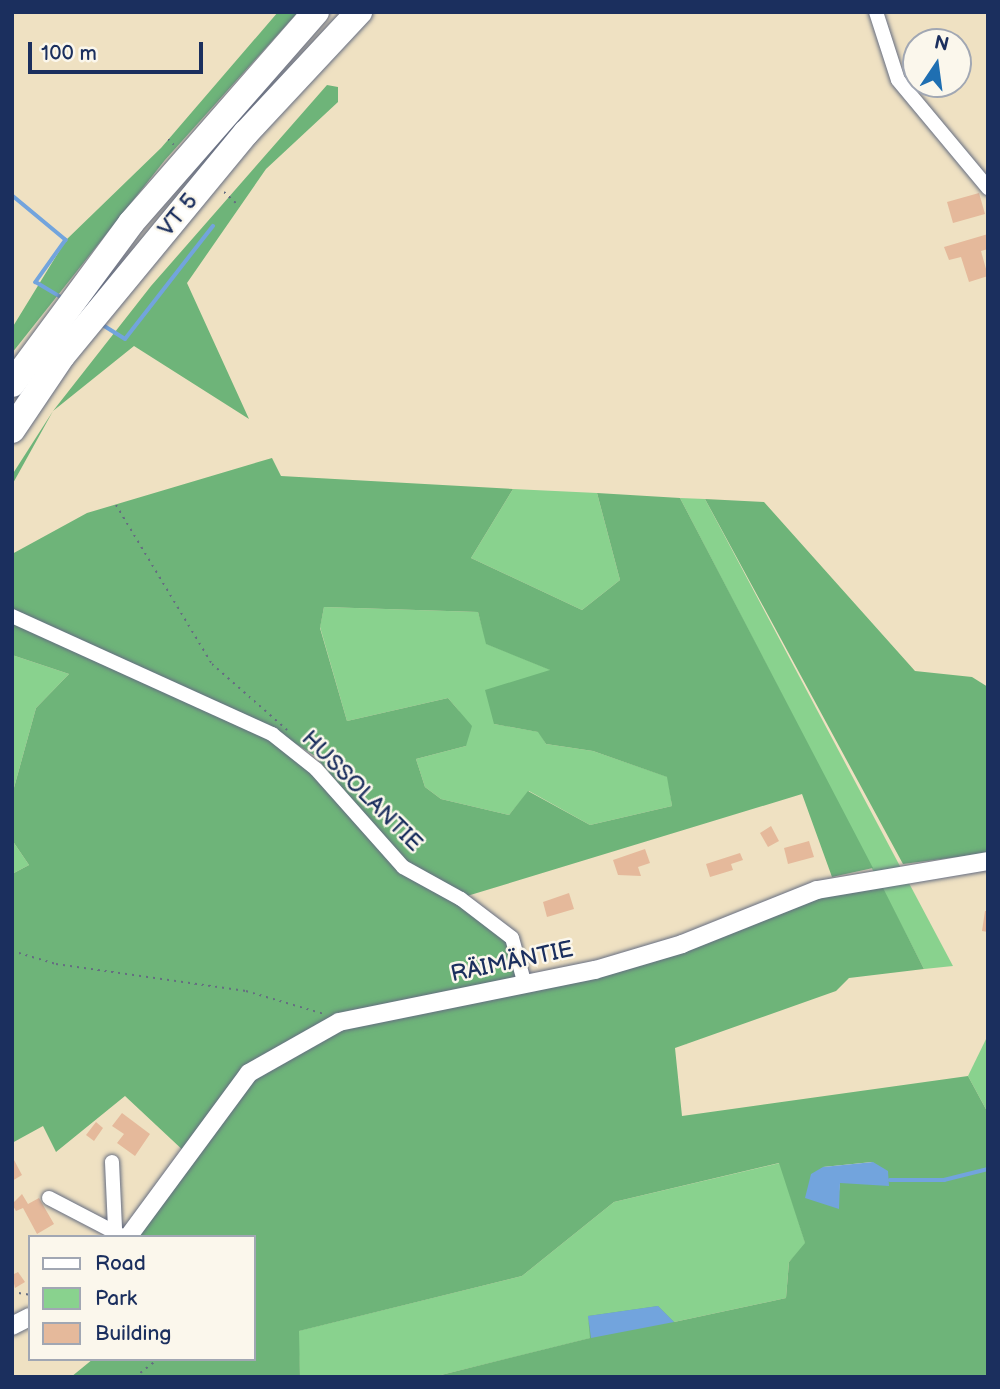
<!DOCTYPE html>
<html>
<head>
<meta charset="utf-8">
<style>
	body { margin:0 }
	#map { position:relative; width:1000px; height:1389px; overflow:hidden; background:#efe1c2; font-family:"Balsamiq Sans",sans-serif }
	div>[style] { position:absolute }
	.green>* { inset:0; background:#89d28e }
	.forest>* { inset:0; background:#6eb479 }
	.water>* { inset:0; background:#72a4dd }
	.stream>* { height:3.5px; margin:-1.75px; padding:0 1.75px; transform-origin:1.75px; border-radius:1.75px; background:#72a4dd }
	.building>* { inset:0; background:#e5b99b }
	.path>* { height:2px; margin-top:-1px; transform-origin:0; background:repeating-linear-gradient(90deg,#656d81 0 2px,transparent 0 7px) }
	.roads { filter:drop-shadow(0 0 2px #656d81) drop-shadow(0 0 2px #656d81) }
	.minor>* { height:14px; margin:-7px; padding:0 7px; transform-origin:7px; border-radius:7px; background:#fff }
	.tertiary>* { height:18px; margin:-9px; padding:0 9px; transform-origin:9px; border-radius:9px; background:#fff }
	.motorway>* { height:26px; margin:-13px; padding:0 13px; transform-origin:13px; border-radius:13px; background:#fff }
	span { translate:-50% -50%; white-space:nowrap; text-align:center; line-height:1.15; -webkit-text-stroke:5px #fbf7ec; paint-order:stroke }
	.street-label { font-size:23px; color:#1b2f5e }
	.frame { position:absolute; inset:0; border:14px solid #1b2f5e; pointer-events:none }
	.legend { position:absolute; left:28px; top:1235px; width:228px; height:126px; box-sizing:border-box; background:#fbf7ec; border:2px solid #a1a7b3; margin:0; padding:9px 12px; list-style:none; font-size:21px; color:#1b2f5e }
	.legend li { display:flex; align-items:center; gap:14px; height:35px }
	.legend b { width:35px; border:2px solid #a1a7b3 }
	.north { position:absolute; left:902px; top:28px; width:70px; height:70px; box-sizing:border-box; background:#fbf7ec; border:2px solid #a1a7b3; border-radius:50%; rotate:13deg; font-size:19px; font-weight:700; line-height:28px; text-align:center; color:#1b2f5e }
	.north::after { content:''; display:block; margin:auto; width:24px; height:32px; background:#1f6fb2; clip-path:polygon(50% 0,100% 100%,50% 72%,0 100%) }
	.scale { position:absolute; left:28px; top:42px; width:175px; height:32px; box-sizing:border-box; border:4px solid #1b2f5e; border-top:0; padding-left:9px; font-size:21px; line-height:24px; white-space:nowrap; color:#1b2f5e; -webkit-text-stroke:5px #fbf7ec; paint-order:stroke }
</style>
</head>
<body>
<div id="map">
	<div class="green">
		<i style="clip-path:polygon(513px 489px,597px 493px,620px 580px,582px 610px,471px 558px)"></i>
		<i style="clip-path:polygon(680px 498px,705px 499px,953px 966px,924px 969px)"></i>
		<i style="clip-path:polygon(324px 607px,478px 612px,487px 644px,551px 670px,494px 724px,539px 732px,546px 744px,593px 751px,668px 777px,672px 806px,590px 825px,529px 791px,509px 815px,441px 799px,425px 787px,416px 759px,466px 746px,459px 711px,448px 698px,347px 721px,320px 627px)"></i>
		<i style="clip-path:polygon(12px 655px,69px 674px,36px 708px,12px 795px)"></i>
		<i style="clip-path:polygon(12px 840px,29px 865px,12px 874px)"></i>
		<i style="clip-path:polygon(988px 1035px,988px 1113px,968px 1076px)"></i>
		<i style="clip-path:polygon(780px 1163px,805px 1242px,839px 1209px,789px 1262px,786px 1298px,674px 1322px,588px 1316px,591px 1338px,433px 1377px,300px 1377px,298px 1331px,522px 1276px,614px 1202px)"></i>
	</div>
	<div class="forest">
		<i style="clip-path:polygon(278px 12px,298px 12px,165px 160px,12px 353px,12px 328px,66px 240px,161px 148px)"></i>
		<i style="clip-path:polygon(327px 85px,338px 87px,338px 102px,266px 169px,187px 283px,249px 419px,134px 346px,53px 411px,12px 485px,12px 475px,53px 411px,151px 286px)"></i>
		<i style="clip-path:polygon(evenodd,272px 458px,281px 476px,513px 489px,471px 558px,582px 610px,620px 580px,597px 493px,680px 498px,873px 868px,832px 877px,802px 794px,467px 896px,407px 864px,315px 756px,274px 730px,12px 613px,12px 554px,87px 513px,272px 458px,324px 607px,478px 612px,486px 644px,550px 670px,485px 690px,494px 724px,538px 732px,546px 744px,593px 751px,667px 777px,672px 806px,590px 825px,528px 791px,509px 815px,441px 799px,425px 787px,416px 759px,466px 746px,472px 726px,448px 698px,347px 721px,320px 628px,324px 607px)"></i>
		<i style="clip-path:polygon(705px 499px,764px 502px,915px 671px,972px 677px,988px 687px,988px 853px,903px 864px)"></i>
		<i style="clip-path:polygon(evenodd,12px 616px,272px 734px,403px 867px,512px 938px,526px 985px,878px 878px,924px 969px,849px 978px,836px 991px,675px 1048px,682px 1116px,968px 1076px,988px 1113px,988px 1377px,433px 1377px,590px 1338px,588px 1316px,658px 1306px,674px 1322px,786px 1298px,789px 1262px,805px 1243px,779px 1163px,614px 1202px,522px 1276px,299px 1331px,300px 1377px,71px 1377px,93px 1359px,254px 1359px,254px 1237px,128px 1237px,187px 1154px,125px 1096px,56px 1152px,43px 1126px,12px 1143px,12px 874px,29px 865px,12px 840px,12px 795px,36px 708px,69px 674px,12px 655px,12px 616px,872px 1162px,859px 1183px,840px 1183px,839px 1191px,823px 1167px,872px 1162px)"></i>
	</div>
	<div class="water">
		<i style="clip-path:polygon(873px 1162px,888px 1171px,889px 1186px,840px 1183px,839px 1209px,805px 1198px,811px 1174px,823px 1167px)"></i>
		<i style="clip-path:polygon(658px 1306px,674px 1322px,591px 1338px,588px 1316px)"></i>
	</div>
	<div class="stream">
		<i style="left:12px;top:195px;width:70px;rotate:39.8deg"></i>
		<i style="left:66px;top:240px;width:52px;rotate:125.5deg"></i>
		<i style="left:36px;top:282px;width:27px;rotate:31deg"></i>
		<i style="left:103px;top:325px;width:26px;rotate:32deg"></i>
		<i style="left:125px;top:339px;width:143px;rotate:-52.1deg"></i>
		<i style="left:890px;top:1180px;width:54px"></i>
		<i style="left:944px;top:1180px;width:45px;rotate:-14deg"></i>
	</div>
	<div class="building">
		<i style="clip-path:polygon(979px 193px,985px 214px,953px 223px,947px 202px)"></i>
		<i style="clip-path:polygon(988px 234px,988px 249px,981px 251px,988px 276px,969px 282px,961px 257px,949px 260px,944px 247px)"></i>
		<i style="clip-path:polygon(771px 826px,779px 841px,768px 847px,760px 833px)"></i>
		<i style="clip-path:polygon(809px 841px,814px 857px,788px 864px,784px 848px)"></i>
		<i style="clip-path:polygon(645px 849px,650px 863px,638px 867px,641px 876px,618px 875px,613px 860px)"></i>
		<i style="clip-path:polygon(740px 853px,743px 860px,731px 864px,733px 870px,710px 877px,706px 864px)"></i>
		<i style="clip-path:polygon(569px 893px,574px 909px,547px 917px,543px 902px)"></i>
		<i style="clip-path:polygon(985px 911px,988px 911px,988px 932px,982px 931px)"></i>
		<i style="clip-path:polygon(122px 1113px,150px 1134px,135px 1156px,117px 1143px,124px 1134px,112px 1126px)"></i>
		<i style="clip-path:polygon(96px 1122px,103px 1128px,94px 1141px,86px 1135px)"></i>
		<i style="clip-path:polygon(14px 1160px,22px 1175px,12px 1181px,12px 1161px)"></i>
		<i style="clip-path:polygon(22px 1194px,28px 1204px,39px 1198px,54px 1224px,37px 1234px,23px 1208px,16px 1211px,12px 1204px)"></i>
		<i style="clip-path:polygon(18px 1272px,25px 1282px,15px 1288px,12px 1275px)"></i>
	</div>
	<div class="path">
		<i style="left:168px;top:139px;width:8px;rotate:45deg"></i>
		<i style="left:224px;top:192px;width:21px;rotate:43deg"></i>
		<i style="left:116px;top:505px;width:186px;rotate:58.9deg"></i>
		<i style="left:212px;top:664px;width:100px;rotate:41.3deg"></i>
		<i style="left:12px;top:951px;width:46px;rotate:16.5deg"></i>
		<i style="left:56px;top:964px;width:192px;rotate:8.1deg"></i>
		<i style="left:246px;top:991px;width:81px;rotate:16.4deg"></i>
		<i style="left:988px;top:1070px;width:22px;rotate:90deg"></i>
		<i style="left:254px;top:1286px;width:3px;rotate:-45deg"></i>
		<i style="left:12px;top:1292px;width:18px;rotate:9deg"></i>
		<i style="left:135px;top:1377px;width:29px;rotate:-38deg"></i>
	</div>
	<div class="roads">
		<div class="minor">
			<i style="left:876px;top:12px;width:71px;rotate:72.1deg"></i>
			<i style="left:898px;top:80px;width:141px;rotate:50.2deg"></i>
			<i style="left:12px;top:616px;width:286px;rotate:24.4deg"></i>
			<i style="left:272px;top:734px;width:56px;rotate:38.5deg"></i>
			<i style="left:316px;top:769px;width:131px;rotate:48.4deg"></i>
			<i style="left:403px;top:867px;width:66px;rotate:28.9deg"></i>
			<i style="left:461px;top:899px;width:64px;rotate:37.4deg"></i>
			<i style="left:512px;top:938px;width:49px;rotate:74.5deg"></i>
			<i style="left:112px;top:1162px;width:67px;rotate:87.4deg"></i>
			<i style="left:49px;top:1198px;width:85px;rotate:27.5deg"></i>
		</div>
		<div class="tertiary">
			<i style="left:128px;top:1237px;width:204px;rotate:-53.6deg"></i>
			<i style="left:249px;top:1073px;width:103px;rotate:-29.5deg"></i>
			<i style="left:339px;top:1022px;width:261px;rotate:-11.5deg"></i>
			<i style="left:595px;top:970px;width:91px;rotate:-16.6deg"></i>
			<i style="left:682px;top:944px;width:145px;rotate:-21.8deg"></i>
			<i style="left:817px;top:890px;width:173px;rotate:-9.6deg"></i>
			<i style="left:12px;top:1326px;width:20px;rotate:-27deg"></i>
		</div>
		<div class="motorway">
			<i style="left:12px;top:384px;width:200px;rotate:-53.5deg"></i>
			<i style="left:131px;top:223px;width:281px;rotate:-48.8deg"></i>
			<i style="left:12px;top:430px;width:89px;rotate:-56deg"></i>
			<i style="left:62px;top:356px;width:289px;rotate:-50.5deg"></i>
			<i style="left:246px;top:133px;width:166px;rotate:-47deg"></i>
		</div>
	</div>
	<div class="street-label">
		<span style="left:178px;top:215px;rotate:-51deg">VT 5</span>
		<span style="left:362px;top:791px;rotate:45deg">HUSSOLANTIE</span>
		<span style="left:512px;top:962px;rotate:-12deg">RÄIMÄNTIE</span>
	</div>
	<div class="frame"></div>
	<ul class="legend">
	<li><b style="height:9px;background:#fff"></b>Road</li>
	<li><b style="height:19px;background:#89d28e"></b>Park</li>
	<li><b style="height:19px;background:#e5b99b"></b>Building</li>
	</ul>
	<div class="north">N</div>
	<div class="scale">100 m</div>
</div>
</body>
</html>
